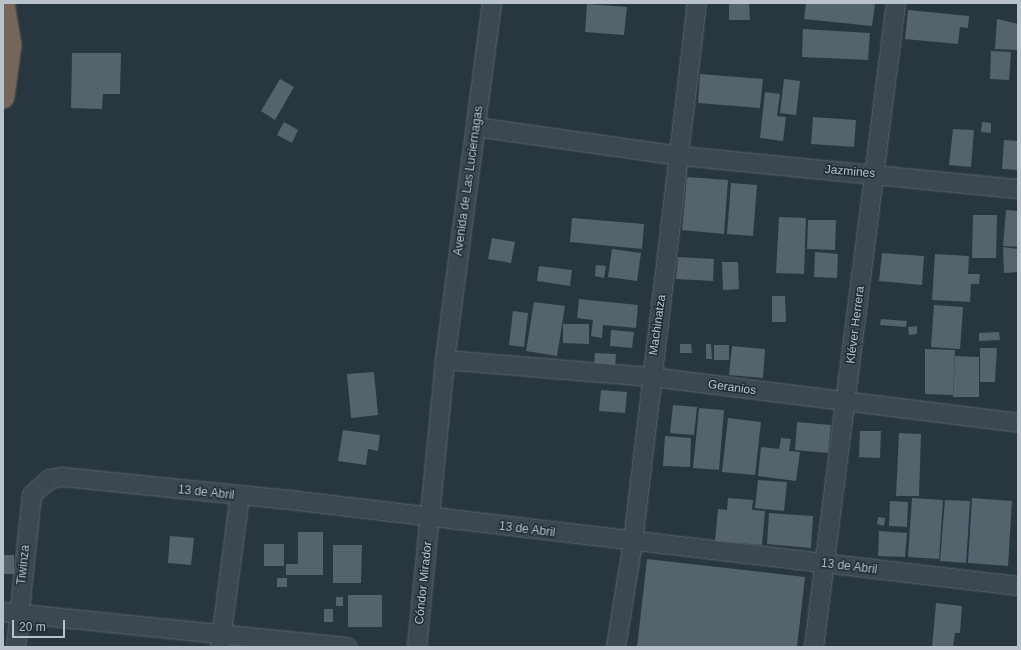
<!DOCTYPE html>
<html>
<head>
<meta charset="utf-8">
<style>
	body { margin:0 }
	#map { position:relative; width:1021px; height:650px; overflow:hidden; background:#283640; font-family:Arial,sans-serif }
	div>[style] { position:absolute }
	.building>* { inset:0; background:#54636c }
	.roads { filter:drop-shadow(0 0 1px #5a656d) drop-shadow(0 0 1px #5a656d) }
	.minor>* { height:18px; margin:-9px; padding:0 9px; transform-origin:9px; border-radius:9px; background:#3c4850 }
	.highway>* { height:22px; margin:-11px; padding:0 11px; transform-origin:11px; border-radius:11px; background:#75665a }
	span { translate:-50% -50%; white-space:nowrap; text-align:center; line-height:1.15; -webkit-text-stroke:3px #212d35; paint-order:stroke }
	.street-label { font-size:12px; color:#b9c2ca }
	.frame { position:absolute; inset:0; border:4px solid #b9c2ca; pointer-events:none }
	.scale { position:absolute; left:12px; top:620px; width:53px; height:18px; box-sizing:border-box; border:2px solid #b9c2ca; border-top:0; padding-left:5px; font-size:12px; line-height:14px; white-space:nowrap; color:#b9c2ca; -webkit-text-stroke:3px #212d35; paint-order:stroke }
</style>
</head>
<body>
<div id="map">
	<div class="building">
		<i style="clip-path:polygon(729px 3px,749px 3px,750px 20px,729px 20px)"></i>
		<i style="clip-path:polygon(806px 3px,875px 3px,872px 26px,804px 19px)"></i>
		<i style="clip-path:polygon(587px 4px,627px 7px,624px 35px,585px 32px)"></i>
		<i style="clip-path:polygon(908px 10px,969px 16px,968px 28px,960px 27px,958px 44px,905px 39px)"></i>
		<i style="clip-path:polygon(997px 19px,1018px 24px,1018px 50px,995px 49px)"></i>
		<i style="clip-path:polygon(803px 29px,870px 33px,868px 60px,802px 57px)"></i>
		<i style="clip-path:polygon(991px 51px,1011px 52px,1009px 80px,990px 79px)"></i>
		<i style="clip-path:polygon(72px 53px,121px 53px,120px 94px,103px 94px,102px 109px,71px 108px)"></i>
		<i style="clip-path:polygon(700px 74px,763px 79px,760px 108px,698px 103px)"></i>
		<i style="clip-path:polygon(280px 79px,294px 87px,275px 120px,261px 111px)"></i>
		<i style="clip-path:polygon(784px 79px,800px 81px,796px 115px,780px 113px)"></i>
		<i style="clip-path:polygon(765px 92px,780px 94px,777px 116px,786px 117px,783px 141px,760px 138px)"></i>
		<i style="clip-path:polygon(813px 117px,856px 120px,854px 147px,811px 144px)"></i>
		<i style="clip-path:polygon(284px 122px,298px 130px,292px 143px,277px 135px)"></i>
		<i style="clip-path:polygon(982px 122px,991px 123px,991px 133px,981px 132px)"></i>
		<i style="clip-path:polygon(953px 129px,974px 130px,971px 167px,949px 165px)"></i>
		<i style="clip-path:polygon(1004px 140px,1018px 141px,1018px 170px,1002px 169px)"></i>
		<i style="clip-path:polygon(687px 177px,728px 180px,724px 234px,682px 230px)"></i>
		<i style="clip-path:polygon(731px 183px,757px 185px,753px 236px,727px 234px)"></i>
		<i style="clip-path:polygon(1006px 210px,1018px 211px,1018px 247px,1003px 246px)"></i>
		<i style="clip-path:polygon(973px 215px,997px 215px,996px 258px,972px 258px)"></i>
		<i style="clip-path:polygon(779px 217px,806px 218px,804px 274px,776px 273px)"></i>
		<i style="clip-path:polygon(572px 218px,644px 224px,642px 249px,570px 242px)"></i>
		<i style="clip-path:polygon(808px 220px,836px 220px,835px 250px,807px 249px)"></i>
		<i style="clip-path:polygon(492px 238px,515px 242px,511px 263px,488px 259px)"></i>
		<i style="clip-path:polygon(1003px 247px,1018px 249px,1018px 272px,1004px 273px)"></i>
		<i style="clip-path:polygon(612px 249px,641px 253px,637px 281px,608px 277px)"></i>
		<i style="clip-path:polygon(815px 252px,838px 254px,837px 278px,814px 277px)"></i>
		<i style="clip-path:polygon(882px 253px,924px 256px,922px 285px,879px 281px)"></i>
		<i style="clip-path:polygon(935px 254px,969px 256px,968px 274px,980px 274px,979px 284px,971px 284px,970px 302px,932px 300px)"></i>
		<i style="clip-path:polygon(678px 257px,714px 259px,713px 281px,676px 279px)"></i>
		<i style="clip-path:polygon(722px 262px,738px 262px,739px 289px,723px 290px)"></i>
		<i style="clip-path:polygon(596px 265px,606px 266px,604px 278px,595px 276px)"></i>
		<i style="clip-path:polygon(539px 266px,572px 270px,570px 286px,537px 281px)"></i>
		<i style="clip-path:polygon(772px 296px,785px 296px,786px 322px,772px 322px)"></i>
		<i style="clip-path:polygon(579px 299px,638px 305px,636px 328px,603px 325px,602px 338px,591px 336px,593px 320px,577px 318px)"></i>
		<i style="clip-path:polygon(534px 302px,565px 306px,557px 356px,526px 351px)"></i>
		<i style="clip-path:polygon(934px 305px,963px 307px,960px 349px,931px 347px)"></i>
		<i style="clip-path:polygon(513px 311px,528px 313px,524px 347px,509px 345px)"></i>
		<i style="clip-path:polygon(881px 319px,907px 321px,906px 327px,880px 325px)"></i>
		<i style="clip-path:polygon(563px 324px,589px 324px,589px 344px,563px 343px)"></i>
		<i style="clip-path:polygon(917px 326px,917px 334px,909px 335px,908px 327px)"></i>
		<i style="clip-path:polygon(611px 330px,634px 332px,632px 348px,610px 346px)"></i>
		<i style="clip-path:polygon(999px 332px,1000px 340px,979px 341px,979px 333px)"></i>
		<i style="clip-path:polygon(680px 344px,691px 344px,692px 353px,680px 353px)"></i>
		<i style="clip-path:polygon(706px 344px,711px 344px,712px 359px,706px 359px)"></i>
		<i style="clip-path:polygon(714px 345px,729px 345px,729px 360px,714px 360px)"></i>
		<i style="clip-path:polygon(732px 346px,765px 349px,763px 378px,729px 375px)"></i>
		<i style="clip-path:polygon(980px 348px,997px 348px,995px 382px,980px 382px)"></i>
		<i style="clip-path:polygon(925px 349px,955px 350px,953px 395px,925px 394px)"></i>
		<i style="clip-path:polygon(595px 353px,616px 354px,615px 369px,594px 367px)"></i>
		<i style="clip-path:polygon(955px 356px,979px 357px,979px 397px,953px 397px)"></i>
		<i style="clip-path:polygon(374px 372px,378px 415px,351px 418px,347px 374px)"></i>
		<i style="clip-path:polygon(601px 390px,627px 392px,625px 413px,599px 411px)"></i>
		<i style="clip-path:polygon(673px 405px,697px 407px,694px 435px,670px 433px)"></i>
		<i style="clip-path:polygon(699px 408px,724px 410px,719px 470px,693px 468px)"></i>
		<i style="clip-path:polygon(728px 418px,761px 422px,755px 475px,722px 472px)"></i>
		<i style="clip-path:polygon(797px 422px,831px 425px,828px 453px,795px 450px)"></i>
		<i style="clip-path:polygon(343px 430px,380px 435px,378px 451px,368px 449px,366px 465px,338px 461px)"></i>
		<i style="clip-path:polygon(860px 431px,881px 431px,880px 458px,859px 457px)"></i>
		<i style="clip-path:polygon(899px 433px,921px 434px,919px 496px,896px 496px)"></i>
		<i style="clip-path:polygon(665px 436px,691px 438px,690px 467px,663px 466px)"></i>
		<i style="clip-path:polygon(781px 438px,791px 439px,789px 451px,800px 452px,796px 481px,758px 476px,761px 447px,779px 449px)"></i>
		<i style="clip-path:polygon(758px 480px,787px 482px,784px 511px,755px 508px)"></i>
		<i style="clip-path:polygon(728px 498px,753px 500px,752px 510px,765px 511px,762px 545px,715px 541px,718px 509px,727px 510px)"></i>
		<i style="clip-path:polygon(912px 498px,943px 500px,939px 559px,908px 557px)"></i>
		<i style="clip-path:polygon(972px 498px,1012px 501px,1008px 566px,968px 563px)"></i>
		<i style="clip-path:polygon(945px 500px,970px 501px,966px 563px,940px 561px)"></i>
		<i style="clip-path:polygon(890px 501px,908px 502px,907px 527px,889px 526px)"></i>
		<i style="clip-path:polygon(769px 513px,813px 516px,811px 548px,767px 544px)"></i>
		<i style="clip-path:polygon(878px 517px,885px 518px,884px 526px,877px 524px)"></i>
		<i style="clip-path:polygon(879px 531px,907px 533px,905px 557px,878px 556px)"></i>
		<i style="clip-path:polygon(298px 532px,323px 532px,323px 575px,286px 575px,286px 564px,298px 564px)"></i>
		<i style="clip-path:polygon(170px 536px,194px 538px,191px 565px,168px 563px)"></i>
		<i style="clip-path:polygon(264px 544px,284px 544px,284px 566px,264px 566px)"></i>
		<i style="clip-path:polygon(333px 545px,362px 545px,361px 583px,333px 583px)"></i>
		<i style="clip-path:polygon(3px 555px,14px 555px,14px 574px,3px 574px)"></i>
		<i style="clip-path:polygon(647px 559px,805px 577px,797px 647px,637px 647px)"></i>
		<i style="clip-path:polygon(277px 578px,287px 578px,287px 587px,277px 587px)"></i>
		<i style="clip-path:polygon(348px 595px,382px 595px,382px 627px,348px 627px)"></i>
		<i style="clip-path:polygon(336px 597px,343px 597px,343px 606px,336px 606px)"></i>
		<i style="clip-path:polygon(936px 603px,962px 606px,960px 633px,955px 633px,953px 647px,932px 647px)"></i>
		<i style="clip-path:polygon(324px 609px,333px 609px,333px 622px,324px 622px)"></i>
	</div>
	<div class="roads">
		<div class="minor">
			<i style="left:476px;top:127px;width:207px;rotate:8.1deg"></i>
			<i style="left:681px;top:156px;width:339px;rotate:5.6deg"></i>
			<i style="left:445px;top:360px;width:207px;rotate:4.7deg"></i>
			<i style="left:651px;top:377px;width:370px;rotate:7.1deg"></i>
			<i style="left:3px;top:612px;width:346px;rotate:5.8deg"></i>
			<i style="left:16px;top:647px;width:153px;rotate:-84deg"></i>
			<i style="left:32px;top:495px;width:24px;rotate:-42deg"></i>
			<i style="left:50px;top:479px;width:13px;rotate:-9deg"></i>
			<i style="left:63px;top:477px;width:236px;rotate:5.8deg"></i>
			<i style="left:298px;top:501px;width:725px;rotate:6.73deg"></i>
			<i style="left:220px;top:647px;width:152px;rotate:-82.5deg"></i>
			<i style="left:417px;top:647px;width:288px;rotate:-84.4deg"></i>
			<i style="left:445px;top:360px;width:360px;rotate:-82.5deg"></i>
			<i style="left:616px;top:647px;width:106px;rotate:-80.8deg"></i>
			<i style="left:633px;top:542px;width:543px;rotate:-83.23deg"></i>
			<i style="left:814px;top:647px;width:649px;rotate:-82.74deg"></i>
		</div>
		<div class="highway">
			<i style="left:3px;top:97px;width:52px;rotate:-82.3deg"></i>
			<i style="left:10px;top:45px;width:43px;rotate:-99.5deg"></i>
		</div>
	</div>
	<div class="street-label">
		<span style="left:850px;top:172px;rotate:5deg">Jazmines</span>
		<span style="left:469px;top:181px;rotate:-82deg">Avenida de Las Luciernagas</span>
		<span style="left:658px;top:325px;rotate:-82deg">Machinatza</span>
		<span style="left:856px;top:325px;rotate:-83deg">Kléver Herrera</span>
		<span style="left:732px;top:388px;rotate:8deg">Geranios</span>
		<span style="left:206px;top:493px;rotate:6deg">13 de Abril</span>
		<span style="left:527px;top:530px;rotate:7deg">13 de Abril</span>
		<span style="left:24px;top:565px;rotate:-84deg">Tiwinza</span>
		<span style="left:849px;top:567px;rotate:7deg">13 de Abril</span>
		<span style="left:424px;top:583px;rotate:-84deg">Cóndor Mirador</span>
	</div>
	<div class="frame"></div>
	<div class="scale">20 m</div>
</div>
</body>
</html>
